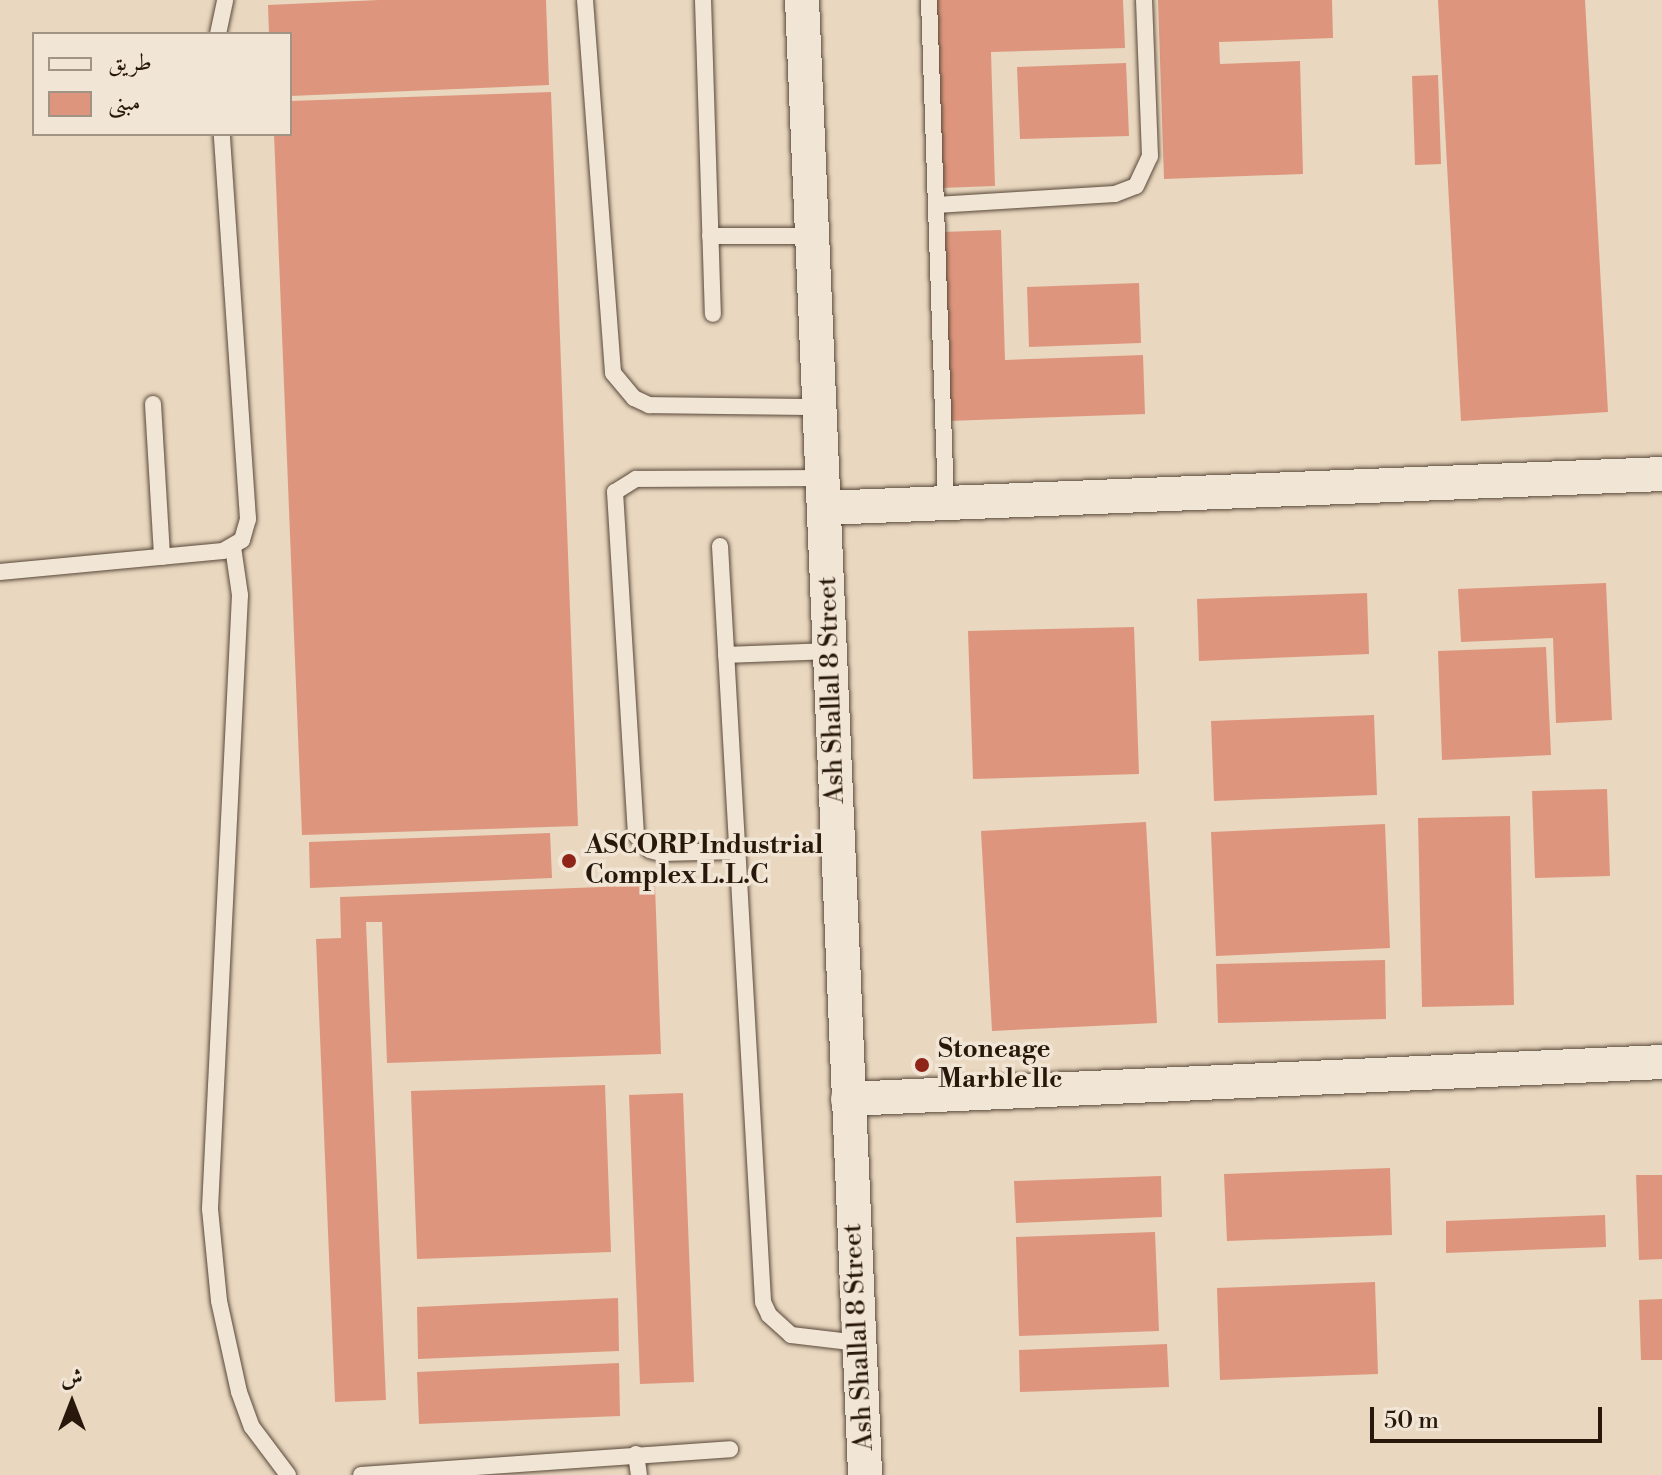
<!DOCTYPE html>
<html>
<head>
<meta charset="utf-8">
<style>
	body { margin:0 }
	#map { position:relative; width:1662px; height:1475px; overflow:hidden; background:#e9d7bf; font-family:"Libre Bodoni",Amiri,serif }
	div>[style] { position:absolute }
	.building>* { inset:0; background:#dd967d }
	.roads { filter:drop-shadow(0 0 2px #584839) drop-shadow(0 0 2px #584839) }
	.service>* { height:16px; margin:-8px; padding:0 8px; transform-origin:8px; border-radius:8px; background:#f1e5d5 }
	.minor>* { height:34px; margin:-17px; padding:0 17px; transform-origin:17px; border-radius:17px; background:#f1e5d5 }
	.dots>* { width:22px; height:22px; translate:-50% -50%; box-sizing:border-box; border:4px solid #f1e5d5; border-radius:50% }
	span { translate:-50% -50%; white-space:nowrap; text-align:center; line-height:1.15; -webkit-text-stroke:7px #f1e5d5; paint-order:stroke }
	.street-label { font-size:26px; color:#28180c }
	.poi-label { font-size:26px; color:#28180c; font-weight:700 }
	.left { translate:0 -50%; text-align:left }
	.legend { position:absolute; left:32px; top:32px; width:260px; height:104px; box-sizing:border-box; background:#f1e5d5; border:2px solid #a19385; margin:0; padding:10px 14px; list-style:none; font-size:24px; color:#28180c }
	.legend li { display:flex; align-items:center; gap:16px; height:40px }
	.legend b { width:40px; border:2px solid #a19385 }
	.north { position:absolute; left:32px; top:1363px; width:80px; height:80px; -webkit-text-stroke:6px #f1e5d5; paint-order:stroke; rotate:0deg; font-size:22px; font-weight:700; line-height:32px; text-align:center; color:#28180c }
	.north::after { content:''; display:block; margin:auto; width:28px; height:36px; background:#28180c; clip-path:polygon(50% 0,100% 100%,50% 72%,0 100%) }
	.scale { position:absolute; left:1370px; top:1407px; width:232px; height:36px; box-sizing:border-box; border:4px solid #28180c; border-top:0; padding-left:10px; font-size:24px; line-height:28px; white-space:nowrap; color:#28180c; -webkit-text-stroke:6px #f1e5d5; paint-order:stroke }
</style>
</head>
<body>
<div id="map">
	<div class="building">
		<i style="clip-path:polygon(379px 0,546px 0,549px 85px,290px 96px,290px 34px,269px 34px,268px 5px)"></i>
		<i style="clip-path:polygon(935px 0,1123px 0,1125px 48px,991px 52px,995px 186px,941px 188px)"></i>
		<i style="clip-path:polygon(1158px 0,1332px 0,1333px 38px,1219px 42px,1220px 64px,1300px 61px,1303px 174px,1164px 179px)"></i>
		<i style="clip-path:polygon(1438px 0,1585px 0,1608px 412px,1461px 421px)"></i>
		<i style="clip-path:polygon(1126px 63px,1129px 136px,1020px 139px,1017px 67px)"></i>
		<i style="clip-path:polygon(1438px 75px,1441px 164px,1415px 165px,1412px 76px)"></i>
		<i style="clip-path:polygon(551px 92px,578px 826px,302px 835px,274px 134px,290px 134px,290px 101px)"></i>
		<i style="clip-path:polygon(1001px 230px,1005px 360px,1143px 355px,1145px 414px,948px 421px,942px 232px)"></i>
		<i style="clip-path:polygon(1139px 283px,1141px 343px,1029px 347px,1027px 287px)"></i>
		<i style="clip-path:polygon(1606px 583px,1612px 720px,1556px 723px,1553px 638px,1461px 642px,1458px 589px)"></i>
		<i style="clip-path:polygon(1367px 593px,1369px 654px,1199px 661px,1197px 599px)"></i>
		<i style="clip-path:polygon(1134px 627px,1139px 774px,973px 779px,968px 631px)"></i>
		<i style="clip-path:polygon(1546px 647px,1551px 755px,1442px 760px,1438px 651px)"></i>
		<i style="clip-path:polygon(1374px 715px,1377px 795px,1214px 801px,1211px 721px)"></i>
		<i style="clip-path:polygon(1607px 789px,1610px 876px,1535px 878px,1532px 791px)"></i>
		<i style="clip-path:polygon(1510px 816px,1514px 1005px,1422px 1007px,1418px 818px)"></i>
		<i style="clip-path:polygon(1146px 822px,1157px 1023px,992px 1031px,981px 831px)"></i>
		<i style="clip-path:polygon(1385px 824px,1390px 948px,1216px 956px,1211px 832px)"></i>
		<i style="clip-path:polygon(550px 833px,552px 878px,310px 888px,309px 842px)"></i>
		<i style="clip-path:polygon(655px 885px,661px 1054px,387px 1063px,382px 922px,366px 922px,386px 1400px,335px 1402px,316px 939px,341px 938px,340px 897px)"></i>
		<i style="clip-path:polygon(1385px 960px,1386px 1019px,1218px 1023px,1216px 964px)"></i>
		<i style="clip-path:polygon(605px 1085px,611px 1252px,417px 1259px,411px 1091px)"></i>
		<i style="clip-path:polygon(683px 1093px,694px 1382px,640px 1384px,629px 1095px)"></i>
		<i style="clip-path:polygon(1390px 1168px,1392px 1235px,1227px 1241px,1224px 1174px)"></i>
		<i style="clip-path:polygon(1636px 1175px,1662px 1175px,1662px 1259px,1639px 1260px)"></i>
		<i style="clip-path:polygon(1161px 1176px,1162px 1217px,1016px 1223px,1014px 1181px)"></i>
		<i style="clip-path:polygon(1605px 1215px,1606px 1247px,1446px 1253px,1446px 1221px)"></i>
		<i style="clip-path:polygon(1155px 1232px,1159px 1331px,1019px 1336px,1016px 1237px)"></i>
		<i style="clip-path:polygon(1375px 1282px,1378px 1374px,1220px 1380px,1217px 1288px)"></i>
		<i style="clip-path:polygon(618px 1298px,619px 1351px,418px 1359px,417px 1307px)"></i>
		<i style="clip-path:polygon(1662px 1299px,1662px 1360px,1641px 1360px,1639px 1300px)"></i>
		<i style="clip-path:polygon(1167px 1344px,1169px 1387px,1020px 1392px,1019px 1350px)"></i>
		<i style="clip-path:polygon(619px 1363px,620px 1416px,419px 1424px,417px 1372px)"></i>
	</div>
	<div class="roads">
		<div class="service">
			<i style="left:585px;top:0;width:374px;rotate:85.7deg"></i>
			<i style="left:613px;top:373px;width:33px;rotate:50deg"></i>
			<i style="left:634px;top:398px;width:17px;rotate:25deg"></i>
			<i style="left:649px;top:405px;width:171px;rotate:0.7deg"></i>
			<i style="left:703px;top:0;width:314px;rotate:88.2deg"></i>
			<i style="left:929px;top:0;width:503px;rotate:88.06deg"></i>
			<i style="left:218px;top:34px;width:35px;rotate:-78deg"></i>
			<i style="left:936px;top:205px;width:179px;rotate:-3.5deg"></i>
			<i style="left:1115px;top:194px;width:22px;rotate:-21deg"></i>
			<i style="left:1136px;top:186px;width:33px;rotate:-65deg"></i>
			<i style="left:1150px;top:156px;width:156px;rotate:-92.2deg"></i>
			<i style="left:710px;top:236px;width:103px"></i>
			<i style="left:153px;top:404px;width:153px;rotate:86.6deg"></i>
			<i style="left:720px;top:546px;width:757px;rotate:86.74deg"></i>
			<i style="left:763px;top:1302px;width:14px;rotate:65deg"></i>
			<i style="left:769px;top:1315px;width:30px;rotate:42deg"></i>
			<i style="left:791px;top:1335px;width:68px;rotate:6.7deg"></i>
			<i style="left:233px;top:547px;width:49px;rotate:81.7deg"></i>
			<i style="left:240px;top:595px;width:615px;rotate:92.8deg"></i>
			<i style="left:210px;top:1209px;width:92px;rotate:84.4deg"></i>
			<i style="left:219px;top:1301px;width:93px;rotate:77.6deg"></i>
			<i style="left:239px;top:1392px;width:37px;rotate:70deg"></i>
			<i style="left:252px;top:1427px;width:60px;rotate:53.1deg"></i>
			<i style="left:0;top:572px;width:224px;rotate:-5.4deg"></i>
			<i style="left:223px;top:551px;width:22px;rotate:-30deg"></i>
			<i style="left:242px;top:540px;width:22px;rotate:-74deg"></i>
			<i style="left:248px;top:519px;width:386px;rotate:-93.9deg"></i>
			<i style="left:726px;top:655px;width:104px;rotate:-2.2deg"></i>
			<i style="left:737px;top:851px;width:76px;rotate:178.5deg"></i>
			<i style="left:661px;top:853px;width:11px;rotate:-165deg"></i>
			<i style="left:650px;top:850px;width:21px;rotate:-133deg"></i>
			<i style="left:636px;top:835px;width:344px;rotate:-93.5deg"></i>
			<i style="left:615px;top:492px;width:25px;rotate:-32deg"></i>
			<i style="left:636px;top:479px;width:187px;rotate:-0.3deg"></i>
			<i style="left:636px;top:1454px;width:21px;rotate:82deg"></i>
			<i style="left:361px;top:1475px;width:370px;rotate:-4deg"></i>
		</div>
		<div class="minor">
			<i style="left:802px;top:0;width:1476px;rotate:87.55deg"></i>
			<i style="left:824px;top:508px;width:839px;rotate:-2.32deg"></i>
			<i style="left:848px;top:1099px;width:815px;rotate:-2.6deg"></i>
		</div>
	</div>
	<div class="dots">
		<i style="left:569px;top:861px;background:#8f2418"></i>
		<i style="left:922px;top:1065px;background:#8f2418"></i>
	</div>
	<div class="street-label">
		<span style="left:832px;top:690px;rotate:-92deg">Ash Shallal 8 Street</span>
		<span style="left:859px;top:1337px;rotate:-93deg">Ash Shallal 8 Street</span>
	</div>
	<div class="poi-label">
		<span class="left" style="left:585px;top:861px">ASCORP Industrial<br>Complex L.L.C</span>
		<span class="left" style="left:938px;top:1065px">Stoneage<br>Marble llc</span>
	</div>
	<ul class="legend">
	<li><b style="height:10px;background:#f1e5d5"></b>طريق</li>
	<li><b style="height:22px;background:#dd967d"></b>مبنى</li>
	</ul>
	<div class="north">ش</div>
	<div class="scale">50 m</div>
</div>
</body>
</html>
